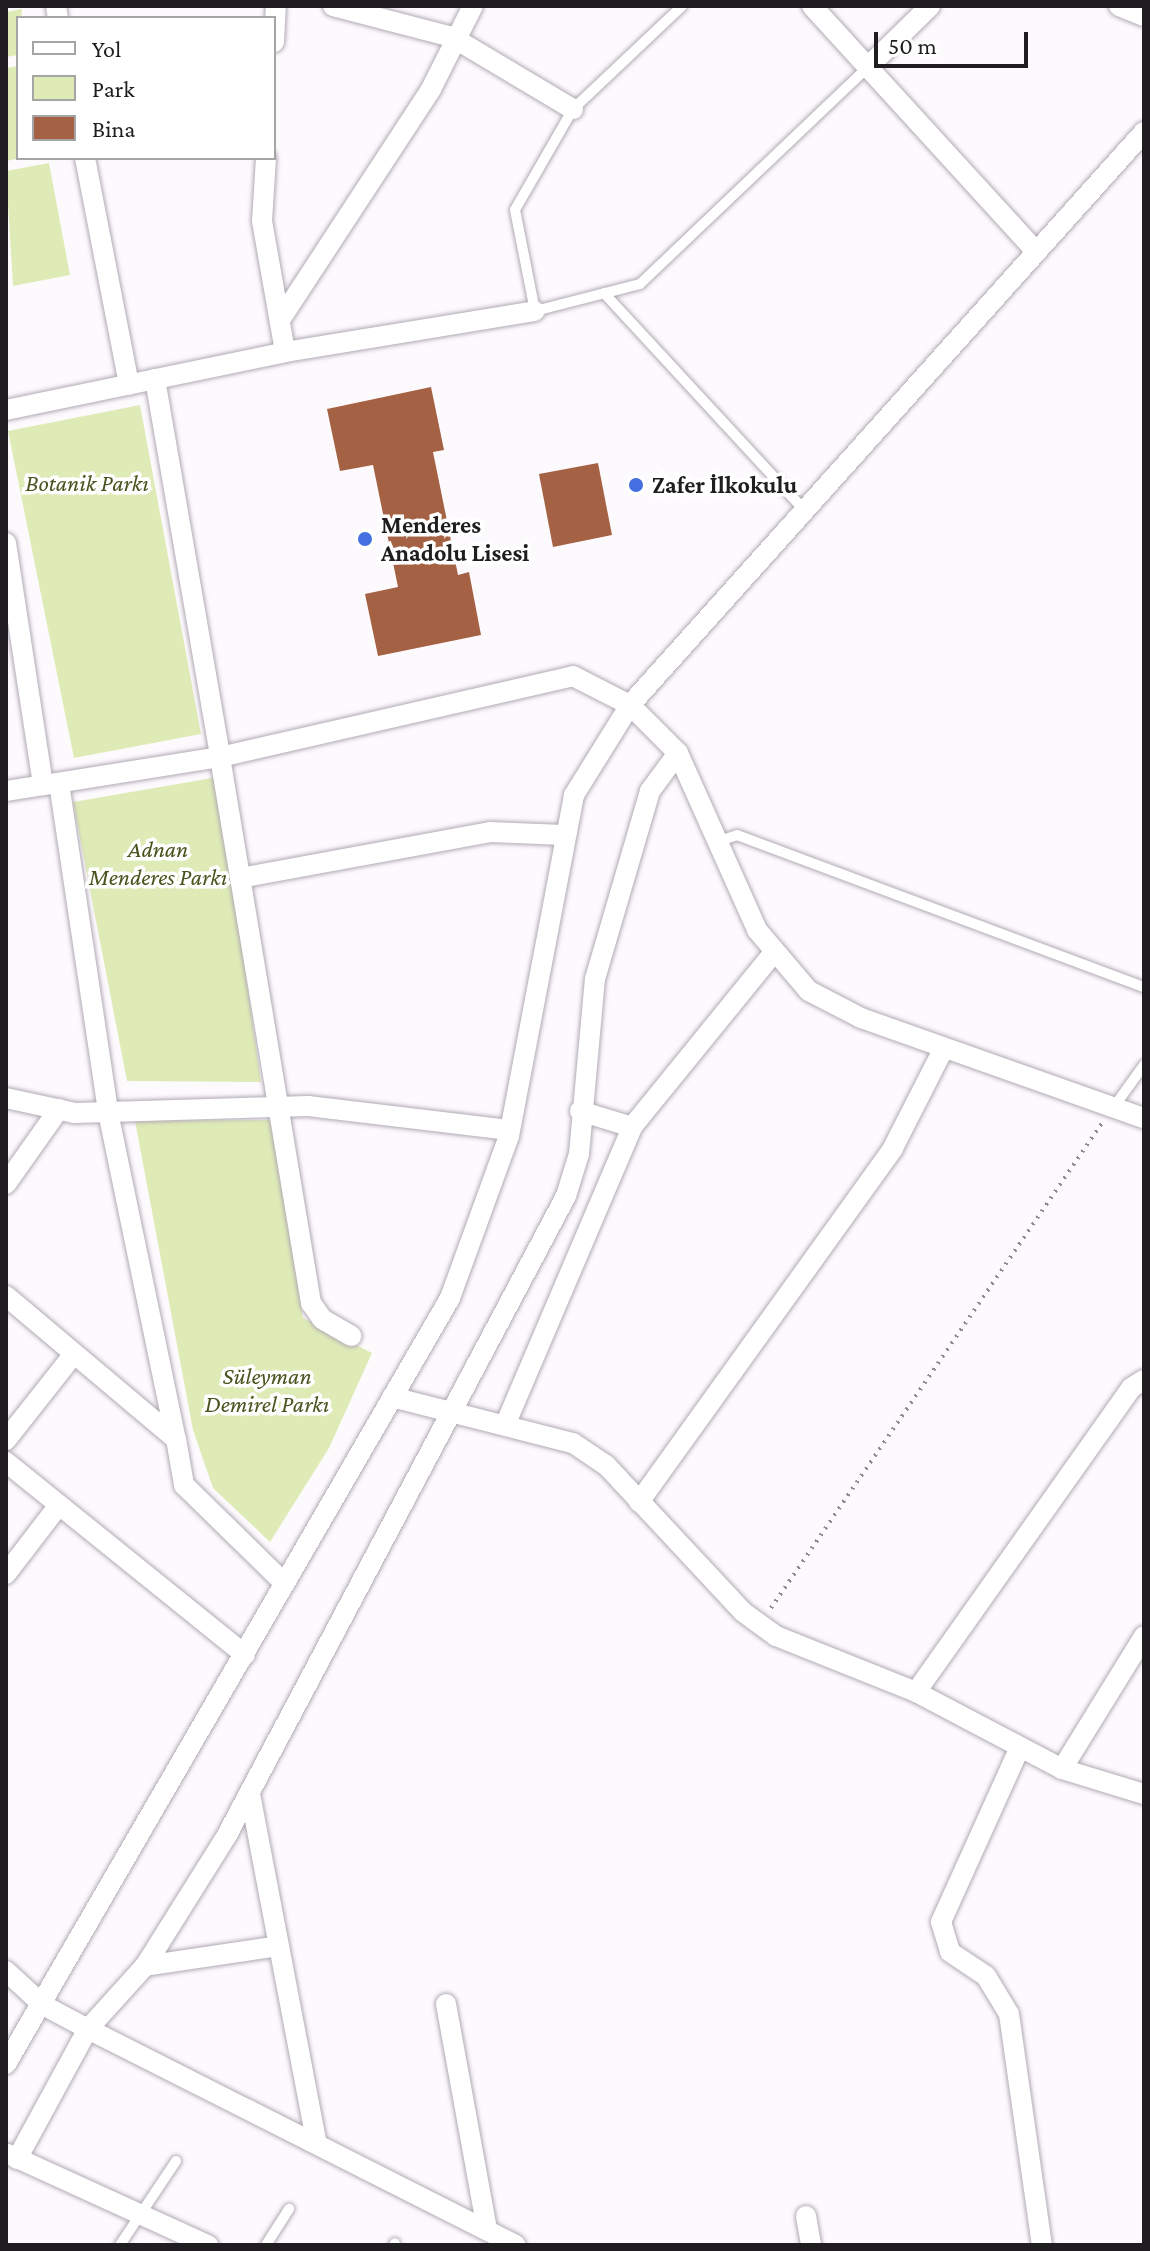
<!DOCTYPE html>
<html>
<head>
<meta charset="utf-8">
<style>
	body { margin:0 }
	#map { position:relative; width:1150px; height:2251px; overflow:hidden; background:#fdfafe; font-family:"Crimson Pro",serif }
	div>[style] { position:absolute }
	.green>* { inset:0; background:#dfebb7 }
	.building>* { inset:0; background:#a56143 }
	.path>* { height:4px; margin-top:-2px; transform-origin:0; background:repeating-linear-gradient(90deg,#8e8b8f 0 2px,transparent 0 8px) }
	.roads { filter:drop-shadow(0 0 2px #b1aab4) drop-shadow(0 0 2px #b1aab4) }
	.service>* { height:10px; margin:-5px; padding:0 5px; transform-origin:5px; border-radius:5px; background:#fff }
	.minor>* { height:20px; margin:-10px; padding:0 10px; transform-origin:10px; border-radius:10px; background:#fff }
	.dots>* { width:22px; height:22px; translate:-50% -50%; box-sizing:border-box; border:4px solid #fff; border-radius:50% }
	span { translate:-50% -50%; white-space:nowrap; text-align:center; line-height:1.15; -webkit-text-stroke:7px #fff; paint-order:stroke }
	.park-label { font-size:24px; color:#4a531e; font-style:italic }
	.poi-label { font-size:24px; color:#1f1d20; font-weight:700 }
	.left { translate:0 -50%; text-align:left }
	.frame { position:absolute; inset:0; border:8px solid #1f1d20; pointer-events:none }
	.legend { position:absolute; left:16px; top:16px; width:260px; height:144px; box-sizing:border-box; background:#fff; border:2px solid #a5a5a6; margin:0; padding:10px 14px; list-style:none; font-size:24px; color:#1f1d20 }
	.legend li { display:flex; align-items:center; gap:16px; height:40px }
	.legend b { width:40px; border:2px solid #a5a5a6 }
	.scale { position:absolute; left:874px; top:32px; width:154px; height:36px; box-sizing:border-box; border:4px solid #1f1d20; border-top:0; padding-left:10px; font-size:24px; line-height:28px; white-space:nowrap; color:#1f1d20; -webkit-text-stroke:6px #fff; paint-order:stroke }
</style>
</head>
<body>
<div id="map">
	<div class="green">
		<i style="clip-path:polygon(22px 9px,18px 55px,6px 57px,6px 12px)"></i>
		<i style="clip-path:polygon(18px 66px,21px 158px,6px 161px,6px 68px)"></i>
		<i style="clip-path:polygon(49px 163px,70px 275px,13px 286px,6px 171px)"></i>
		<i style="clip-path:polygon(140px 405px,201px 734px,74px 758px,8px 431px)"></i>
		<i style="clip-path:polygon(218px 777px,261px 1082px,127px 1081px,73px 802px)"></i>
		<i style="clip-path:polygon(272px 1120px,303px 1318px,372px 1353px,329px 1448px,270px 1542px,213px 1488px,193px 1430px,135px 1121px)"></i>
	</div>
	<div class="building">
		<i style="clip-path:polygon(431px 387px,444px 450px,433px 452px,458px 575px,469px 572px,481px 635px,378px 656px,365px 594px,398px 587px,373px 465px,340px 471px,327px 409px)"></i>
		<i style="clip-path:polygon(598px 463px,612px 535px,553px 547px,539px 474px)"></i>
	</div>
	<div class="path">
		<i style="left:771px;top:1608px;width:587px;rotate:-55.69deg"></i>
	</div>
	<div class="roads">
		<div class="service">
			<i style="left:682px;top:6px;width:150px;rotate:136.6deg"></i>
			<i style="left:573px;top:109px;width:116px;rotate:119.9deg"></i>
			<i style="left:515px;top:210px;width:103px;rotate:78.8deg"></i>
			<i style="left:535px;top:311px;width:108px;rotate:-14.4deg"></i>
			<i style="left:640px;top:284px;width:315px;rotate:-43.6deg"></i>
			<i style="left:604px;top:293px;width:294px;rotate:47.3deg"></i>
			<i style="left:716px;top:842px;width:22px;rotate:-18deg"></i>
			<i style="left:737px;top:835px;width:434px;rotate:20.5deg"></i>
			<i style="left:1113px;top:1108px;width:53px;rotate:-54.2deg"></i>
			<i style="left:120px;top:2245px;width:101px;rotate:-56.3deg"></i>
			<i style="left:266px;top:2245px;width:43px;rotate:-57.4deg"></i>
			<i style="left:394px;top:2245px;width:2px;rotate:-63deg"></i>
		</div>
		<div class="minor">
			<i style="left:56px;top:6px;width:12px;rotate:81deg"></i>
			<i style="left:333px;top:6px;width:123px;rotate:14.6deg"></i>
			<i style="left:452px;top:37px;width:141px;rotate:30.8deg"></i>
			<i style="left:812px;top:6px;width:329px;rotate:47.6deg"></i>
			<i style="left:1119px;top:6px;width:27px;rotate:22deg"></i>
			<i style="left:274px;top:42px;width:36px;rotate:-87deg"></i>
			<i style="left:868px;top:67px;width:87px;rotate:-44.5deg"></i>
			<i style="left:85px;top:158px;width:231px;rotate:79deg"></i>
			<i style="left:266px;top:158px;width:63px;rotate:93.6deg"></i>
			<i style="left:262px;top:221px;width:133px;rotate:80deg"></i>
			<i style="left:285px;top:352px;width:253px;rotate:-9.3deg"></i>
			<i style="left:280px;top:320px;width:276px;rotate:-56.8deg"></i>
			<i style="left:431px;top:89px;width:93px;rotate:-63.2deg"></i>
			<i style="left:155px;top:379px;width:384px;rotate:80.2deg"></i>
			<i style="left:220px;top:757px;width:362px;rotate:-12.9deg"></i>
			<i style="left:573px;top:676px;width:64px;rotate:27deg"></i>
			<i style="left:630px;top:705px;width:68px;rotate:45deg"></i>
			<i style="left:678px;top:753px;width:194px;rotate:65.9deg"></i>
			<i style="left:757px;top:930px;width:80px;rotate:49.6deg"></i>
			<i style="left:809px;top:991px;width:59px;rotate:27.4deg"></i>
			<i style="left:861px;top:1018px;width:300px;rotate:19.5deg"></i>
			<i style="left:6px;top:410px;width:285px;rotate:-11.7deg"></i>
			<i style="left:6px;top:543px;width:245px;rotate:81.3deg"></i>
			<i style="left:59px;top:783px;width:333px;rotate:81.5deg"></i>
			<i style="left:108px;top:1112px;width:334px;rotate:78.3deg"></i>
			<i style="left:6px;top:791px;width:217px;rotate:-9deg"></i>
			<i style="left:220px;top:757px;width:554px;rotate:80.54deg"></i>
			<i style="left:311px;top:1303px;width:19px;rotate:55deg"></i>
			<i style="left:322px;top:1319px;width:34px;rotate:30deg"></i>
			<i style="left:240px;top:878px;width:254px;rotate:-10.4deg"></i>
			<i style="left:490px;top:832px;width:74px;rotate:2.3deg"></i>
			<i style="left:6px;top:1098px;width:71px;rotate:12.3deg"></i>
			<i style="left:75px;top:1113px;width:233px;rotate:-1.7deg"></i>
			<i style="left:308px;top:1106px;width:203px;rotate:6.8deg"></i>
			<i style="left:580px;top:1111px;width:54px;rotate:17.1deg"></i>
			<i style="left:6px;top:1184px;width:92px;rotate:-54.8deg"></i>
			<i style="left:6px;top:1296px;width:222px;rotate:40.1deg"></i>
			<i style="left:176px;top:1439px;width:47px;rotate:80.1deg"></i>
			<i style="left:184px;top:1485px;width:141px;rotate:44.4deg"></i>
			<i style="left:392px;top:1397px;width:187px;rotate:14.3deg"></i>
			<i style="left:573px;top:1443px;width:40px;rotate:34deg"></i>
			<i style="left:606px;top:1465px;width:201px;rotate:47deg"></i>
			<i style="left:743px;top:1612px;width:41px;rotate:36deg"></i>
			<i style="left:776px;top:1636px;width:151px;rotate:21.8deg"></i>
			<i style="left:916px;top:1692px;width:165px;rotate:27.8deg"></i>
			<i style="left:1062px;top:1769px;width:86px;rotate:17deg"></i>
			<i style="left:506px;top:1423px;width:322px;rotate:-66.9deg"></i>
			<i style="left:632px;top:1127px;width:222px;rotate:-50.9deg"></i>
			<i style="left:6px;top:1440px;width:110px;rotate:-51.7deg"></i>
			<i style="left:6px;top:1462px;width:307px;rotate:38.9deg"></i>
			<i style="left:639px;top:1502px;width:436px;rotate:-54.3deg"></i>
			<i style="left:893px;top:1148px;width:112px;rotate:-63deg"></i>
			<i style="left:6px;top:1574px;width:87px;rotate:-52.5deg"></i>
			<i style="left:916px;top:1692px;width:372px;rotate:-54.7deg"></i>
			<i style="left:1131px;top:1388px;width:15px;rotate:-32deg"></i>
			<i style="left:1020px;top:1747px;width:192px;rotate:114.3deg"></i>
			<i style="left:941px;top:1922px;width:31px;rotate:73deg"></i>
			<i style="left:950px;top:1952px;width:43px;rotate:33.7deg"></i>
			<i style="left:986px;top:1976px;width:44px;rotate:58.8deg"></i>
			<i style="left:1009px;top:2014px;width:233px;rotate:81.9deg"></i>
			<i style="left:1062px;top:1769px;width:156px;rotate:-58.3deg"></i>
			<i style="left:250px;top:1794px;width:353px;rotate:79.2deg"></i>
			<i style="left:145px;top:1966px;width:135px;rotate:-8.5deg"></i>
			<i style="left:6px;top:1971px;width:50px;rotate:42.6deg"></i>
			<i style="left:43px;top:2005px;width:51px;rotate:28.1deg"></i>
			<i style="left:88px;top:2029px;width:479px;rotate:26.8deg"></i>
			<i style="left:446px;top:2004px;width:230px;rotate:79.7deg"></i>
			<i style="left:6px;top:2064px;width:885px;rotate:-59.9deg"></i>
			<i style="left:450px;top:1298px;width:172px;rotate:-70deg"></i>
			<i style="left:509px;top:1136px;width:347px;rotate:-79.2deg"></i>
			<i style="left:574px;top:795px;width:106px;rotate:-58.1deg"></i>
			<i style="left:630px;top:705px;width:770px;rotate:-48.11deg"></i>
			<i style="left:8px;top:2154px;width:220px;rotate:24.5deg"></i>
			<i style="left:17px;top:2159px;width:148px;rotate:-61.4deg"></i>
			<i style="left:88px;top:2029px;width:85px;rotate:-47.9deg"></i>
			<i style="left:145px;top:1966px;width:152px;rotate:-57.9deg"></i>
			<i style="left:226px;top:1837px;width:726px;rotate:-62.06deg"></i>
			<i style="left:566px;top:1196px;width:44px;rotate:-72.8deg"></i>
			<i style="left:579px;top:1154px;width:176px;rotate:-84.8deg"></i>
			<i style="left:595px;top:979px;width:196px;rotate:-73.7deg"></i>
			<i style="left:650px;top:791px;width:47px;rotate:-53.6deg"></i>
			<i style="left:806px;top:2216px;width:29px;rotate:80deg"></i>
		</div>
	</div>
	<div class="dots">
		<i style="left:636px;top:485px;background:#456fe1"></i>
		<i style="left:365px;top:539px;background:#456fe1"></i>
	</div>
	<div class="park-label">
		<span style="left:87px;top:483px">Botanik Parkı</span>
		<span style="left:158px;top:863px">Adnan<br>Menderes Parkı</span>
		<span style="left:267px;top:1390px">Süleyman<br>Demirel Parkı</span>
	</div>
	<div class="poi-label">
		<span class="left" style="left:652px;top:485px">Zafer İlkokulu</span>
		<span class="left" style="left:381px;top:539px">Menderes<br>Anadolu Lisesi</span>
	</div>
	<div class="frame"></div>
	<ul class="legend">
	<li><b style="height:10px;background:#fff"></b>Yol</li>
	<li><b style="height:22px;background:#dfebb7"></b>Park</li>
	<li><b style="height:22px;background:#a56143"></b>Bina</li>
	</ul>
	<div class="scale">50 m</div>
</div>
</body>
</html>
